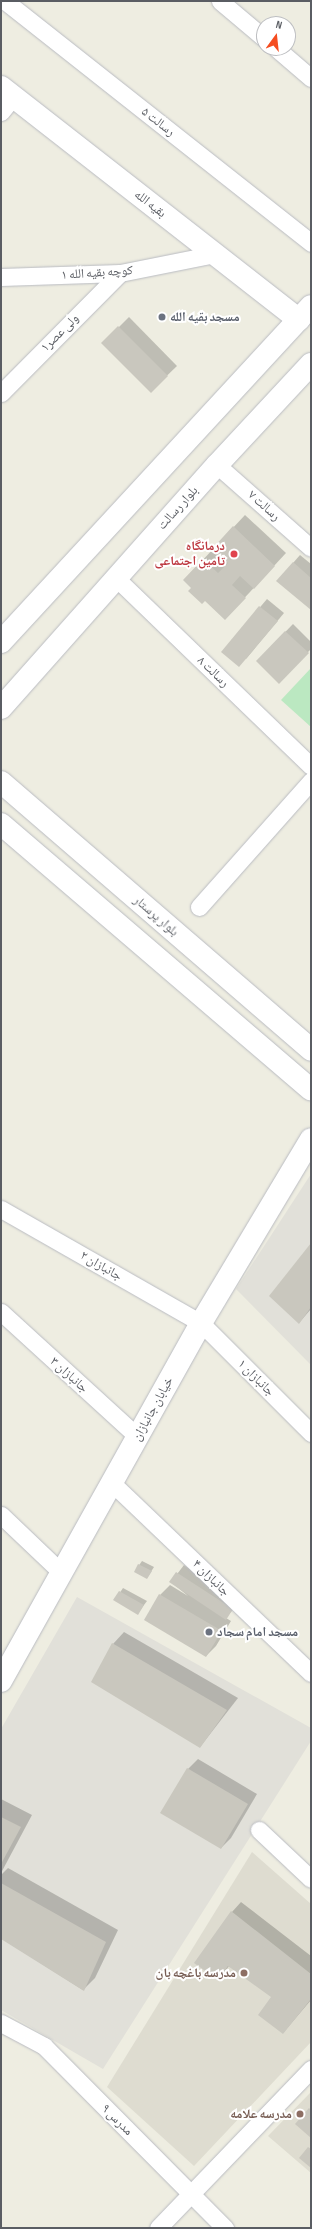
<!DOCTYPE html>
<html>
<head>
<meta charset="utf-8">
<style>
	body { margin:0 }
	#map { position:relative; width:312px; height:2229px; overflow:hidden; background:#eeede1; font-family:"Sofia Sans Condensed","Noto Naskh Arabic",sans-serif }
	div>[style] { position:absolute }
	.industrial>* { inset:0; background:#e1e0d9 }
	.education>* { inset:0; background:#dedcd0 }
	.green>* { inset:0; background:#bbe8c1 }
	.shadow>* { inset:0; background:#0003 }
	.building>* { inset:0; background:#c9c7be }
	.roads { filter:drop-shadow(0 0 1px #b9bbc1) drop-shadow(0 0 1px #b9bbc1) }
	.street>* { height:17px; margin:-8.5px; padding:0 8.5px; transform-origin:8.5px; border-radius:8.5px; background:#fff }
	.secondary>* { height:22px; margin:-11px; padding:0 11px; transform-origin:11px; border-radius:11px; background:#fff }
	.dots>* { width:11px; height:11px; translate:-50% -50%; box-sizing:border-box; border:2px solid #fff; border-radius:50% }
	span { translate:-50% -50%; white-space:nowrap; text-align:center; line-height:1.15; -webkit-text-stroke:4px #fff; paint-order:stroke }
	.street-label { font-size:13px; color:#5a5d63 }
	.worship-label { font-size:13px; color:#5b616d; font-weight:700 }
	.left { translate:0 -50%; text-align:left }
	.health-label { font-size:13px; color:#be3a42; font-weight:700 }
	.right { translate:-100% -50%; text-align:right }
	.education-label { font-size:13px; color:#785e54; font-weight:700 }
	.frame { position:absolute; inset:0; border:2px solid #5a5d63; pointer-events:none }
	.north { position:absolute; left:256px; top:16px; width:40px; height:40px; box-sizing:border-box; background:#fff; border:1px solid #bdbec1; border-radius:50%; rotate:15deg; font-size:11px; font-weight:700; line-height:16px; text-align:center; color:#5a5d63 }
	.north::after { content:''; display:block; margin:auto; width:14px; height:18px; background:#f54d20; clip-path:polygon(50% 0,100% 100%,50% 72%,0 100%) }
</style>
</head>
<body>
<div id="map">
	<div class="industrial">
		<i style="clip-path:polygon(311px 1174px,311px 1365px,236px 1289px)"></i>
		<i style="clip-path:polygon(77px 1597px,311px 1728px,311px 1741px,103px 2069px,1px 2010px,1px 1729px)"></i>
	</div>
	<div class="education">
		<i style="clip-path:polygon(252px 1852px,311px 1904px,311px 2042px,194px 2166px,107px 2087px)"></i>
		<i style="clip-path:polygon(311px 2092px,311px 2173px,268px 2136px)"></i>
	</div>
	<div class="green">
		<i style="clip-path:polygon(311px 668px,311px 727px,281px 700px)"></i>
	</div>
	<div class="shadow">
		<i style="clip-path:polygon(129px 317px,177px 366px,151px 391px,103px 343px)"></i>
		<i style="clip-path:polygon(245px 515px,286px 553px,237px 606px,193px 588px,184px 580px)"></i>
		<i style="clip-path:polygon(300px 555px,311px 564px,311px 609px,293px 563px)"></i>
		<i style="clip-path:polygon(267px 599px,284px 613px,246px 659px,222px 652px)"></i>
		<i style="clip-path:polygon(293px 624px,311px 642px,311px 649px,279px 682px,257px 661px)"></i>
		<i style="clip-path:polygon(311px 1245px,311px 1309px,299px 1323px)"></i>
		<i style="clip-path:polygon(142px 1561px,154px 1567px,147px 1578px,135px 1571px)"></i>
		<i style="clip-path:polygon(184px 1565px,239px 1602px,226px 1618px,231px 1621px,216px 1646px,206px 1656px,160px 1595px,170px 1585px,188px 1596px,171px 1582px)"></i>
		<i style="clip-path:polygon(123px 1588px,147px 1601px,138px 1613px,115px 1600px)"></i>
		<i style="clip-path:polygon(124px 1632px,238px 1698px,200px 1747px,113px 1644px)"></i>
		<i style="clip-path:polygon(198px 1759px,257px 1794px,231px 1838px,221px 1848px,188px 1769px)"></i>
		<i style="clip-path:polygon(1px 1799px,32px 1815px,1px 1873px)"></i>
		<i style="clip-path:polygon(8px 1868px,118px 1930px,95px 1978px,83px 1990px,1px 1938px,1px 1875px)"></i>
		<i style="clip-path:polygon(241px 1902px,311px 1956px,311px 2000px,283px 2033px,272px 1996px,229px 1966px,218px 1979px,232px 1912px)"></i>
	</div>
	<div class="building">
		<i style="clip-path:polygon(118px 326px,168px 376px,151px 393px,101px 343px)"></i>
		<i style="clip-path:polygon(233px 526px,275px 566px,254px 589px,240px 576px,232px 585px,246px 598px,225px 620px,205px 601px,202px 604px,188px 591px,191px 588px,183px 580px,203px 559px,218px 573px,228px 563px,213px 548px)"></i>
		<i style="clip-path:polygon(293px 562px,311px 578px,311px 610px,276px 581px)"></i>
		<i style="clip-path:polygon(259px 606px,278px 621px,239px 667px,221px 652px)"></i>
		<i style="clip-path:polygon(285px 631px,309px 653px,279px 684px,256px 661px)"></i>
		<i style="clip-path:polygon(311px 1243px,311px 1307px,299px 1324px,269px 1296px)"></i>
		<i style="clip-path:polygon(138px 1564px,152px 1571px,147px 1579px,134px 1572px)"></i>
		<i style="clip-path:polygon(176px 1572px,233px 1609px,226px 1620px,169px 1582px)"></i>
		<i style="clip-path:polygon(119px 1591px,144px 1605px,138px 1615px,113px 1600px)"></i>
		<i style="clip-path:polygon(159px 1594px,222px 1631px,206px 1657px,144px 1620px)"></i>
		<i style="clip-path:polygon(112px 1643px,227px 1710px,200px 1748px,91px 1682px)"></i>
		<i style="clip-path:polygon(187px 1768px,248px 1804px,221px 1849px,160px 1813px)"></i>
		<i style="clip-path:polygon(1px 1817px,21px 1827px,1px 1864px)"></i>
		<i style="clip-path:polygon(1px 1883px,106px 1942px,84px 1991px,1px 1939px)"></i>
		<i style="clip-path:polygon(231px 1911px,311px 1974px,311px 1999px,283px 2034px,258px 2015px,271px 1997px,228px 1966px,218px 1980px,194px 1963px)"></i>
		<i style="clip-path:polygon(309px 2108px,311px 2110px,311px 2138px,295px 2124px)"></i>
		<i style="clip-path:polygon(308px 2147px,311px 2149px,311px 2168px,299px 2158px)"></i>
	</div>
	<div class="roads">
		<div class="street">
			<i style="left:5px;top:1px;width:390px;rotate:38.3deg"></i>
			<i style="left:220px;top:1px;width:57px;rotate:40.1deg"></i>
			<i style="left:276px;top:48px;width:46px;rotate:40.6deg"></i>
			<i style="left:1px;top:112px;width:19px;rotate:-51deg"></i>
			<i style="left:1px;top:277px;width:119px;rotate:-1.9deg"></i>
			<i style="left:120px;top:273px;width:97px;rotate:-11.3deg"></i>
			<i style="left:1px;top:393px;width:169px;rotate:-45.2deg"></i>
			<i style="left:217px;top:465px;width:125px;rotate:41.4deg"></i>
			<i style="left:115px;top:577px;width:272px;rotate:44deg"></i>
			<i style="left:199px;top:907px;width:169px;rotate:-48.4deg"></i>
			<i style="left:1px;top:1209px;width:230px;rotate:29.7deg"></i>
			<i style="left:201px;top:1323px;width:156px;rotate:45deg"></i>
			<i style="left:1px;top:1312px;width:185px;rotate:42.4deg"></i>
			<i style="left:112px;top:1483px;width:275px;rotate:43.7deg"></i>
			<i style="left:1px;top:1515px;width:84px;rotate:43.6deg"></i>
			<i style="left:259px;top:1830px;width:71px;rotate:43.3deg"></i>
			<i style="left:1px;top:2023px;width:49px;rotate:28.1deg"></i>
			<i style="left:44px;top:2046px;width:257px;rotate:45.2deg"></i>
			<i style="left:158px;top:2228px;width:221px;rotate:-46.1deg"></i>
		</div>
		<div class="secondary">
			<i style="left:1px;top:87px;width:378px;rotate:38deg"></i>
			<i style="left:1px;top:642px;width:457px;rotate:-47.3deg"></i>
			<i style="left:1px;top:708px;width:325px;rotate:-48.4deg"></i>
			<i style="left:217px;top:465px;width:138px;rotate:-47.1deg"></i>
			<i style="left:1px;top:782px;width:410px;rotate:40.8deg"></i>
			<i style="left:1px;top:824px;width:408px;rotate:40.6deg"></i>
			<i style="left:1px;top:1681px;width:410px;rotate:-60.8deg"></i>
			<i style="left:201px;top:1323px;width:214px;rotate:-59.1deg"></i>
		</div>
	</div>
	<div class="dots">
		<i style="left:162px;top:317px;background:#6b7280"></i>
		<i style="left:234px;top:554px;background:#e0444e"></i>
		<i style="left:209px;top:1632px;background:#6b7280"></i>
		<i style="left:244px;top:1973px;background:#8d6e63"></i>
		<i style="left:300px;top:2114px;background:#8d6e63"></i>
	</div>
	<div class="street-label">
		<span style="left:158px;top:122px;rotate:38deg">رسالت ۵</span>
		<span style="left:150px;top:204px;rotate:38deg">بقیه الله</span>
		<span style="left:97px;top:273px;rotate:-4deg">کوچه بقیه الله ۱</span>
		<span style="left:60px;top:333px;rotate:-45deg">ولی عصر۱</span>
		<span style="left:264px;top:506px;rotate:42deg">رسالت ۷</span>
		<span style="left:178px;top:508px;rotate:-48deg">بلوار رسالت</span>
		<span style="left:213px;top:672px;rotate:44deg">رسالت ۸</span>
		<span style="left:156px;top:916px;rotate:41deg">بلوار پرستار</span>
		<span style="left:101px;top:1266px;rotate:30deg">جانبازان ۲</span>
		<span style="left:69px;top:1375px;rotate:42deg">جانبازان ۳</span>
		<span style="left:256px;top:1378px;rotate:45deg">جانبازان ۱</span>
		<span style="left:153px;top:1409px;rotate:-61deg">خیابان جانبازان</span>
		<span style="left:211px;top:1578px;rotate:44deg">جانبازان ۴</span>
		<span style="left:117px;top:2120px;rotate:45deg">مدرس ۹</span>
	</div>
	<div class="worship-label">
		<span class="left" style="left:170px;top:317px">مسجد بقیه الله</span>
		<span class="left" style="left:217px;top:1632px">مسجد امام سجاد</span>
	</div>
	<div class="health-label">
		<span class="right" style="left:225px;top:554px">درمانگاه<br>تامین اجتماعی</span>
	</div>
	<div class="education-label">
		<span class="right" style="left:236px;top:1973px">مدرسه باغچه بان</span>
		<span class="right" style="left:292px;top:2114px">مدرسه علامه</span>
	</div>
	<div class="frame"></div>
	<div class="north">N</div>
</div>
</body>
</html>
